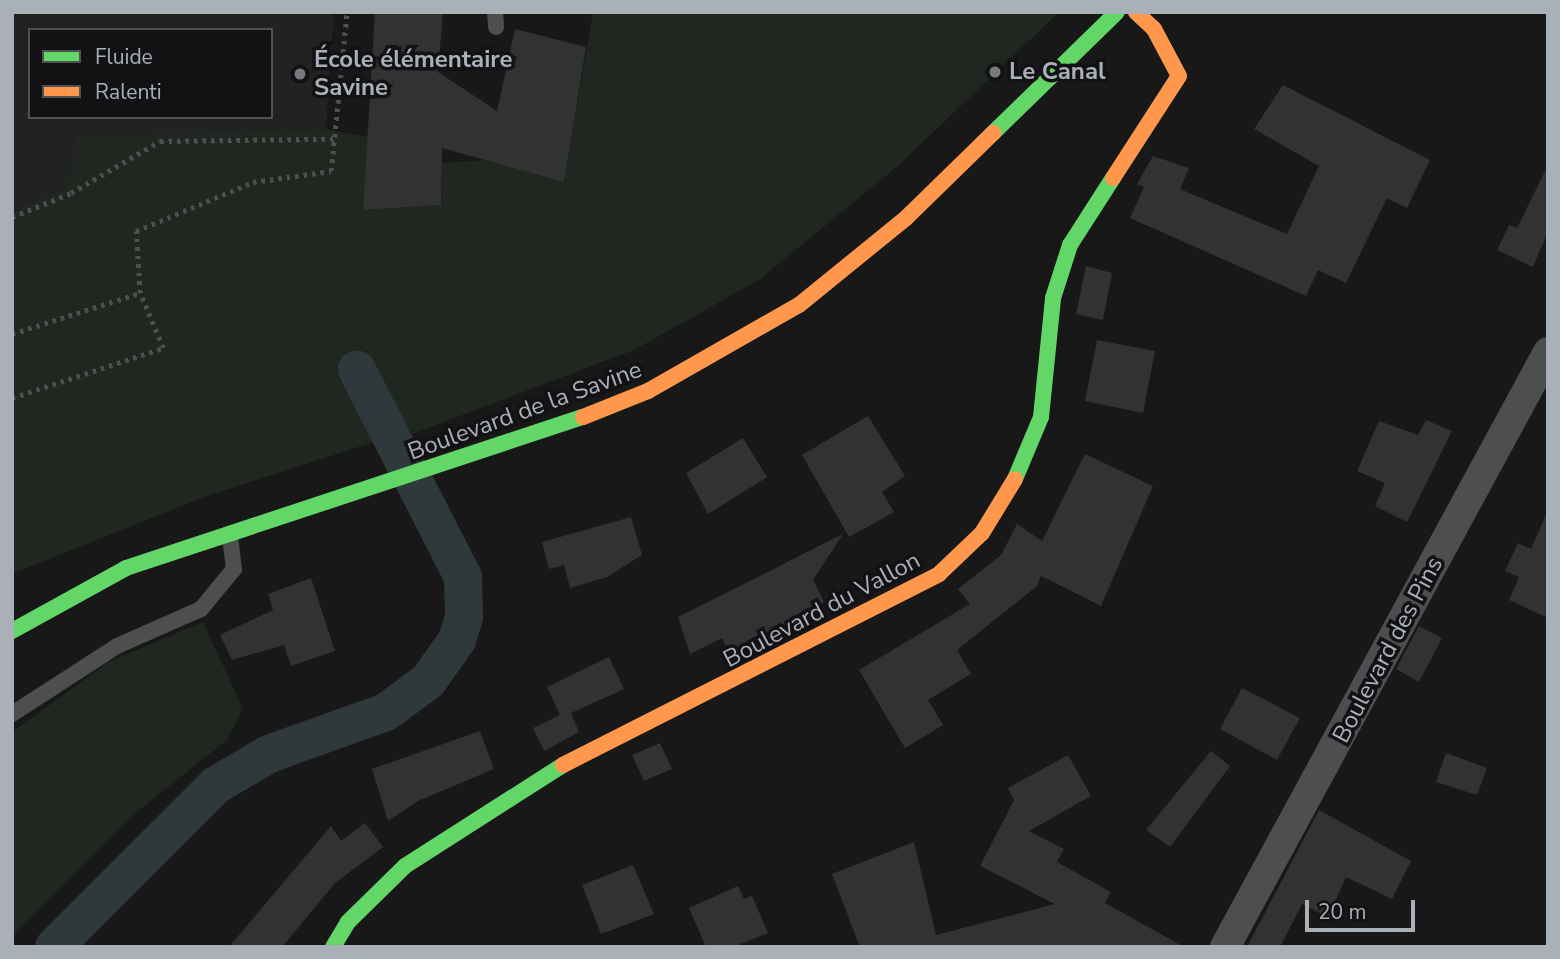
<!DOCTYPE html>
<html>
<head>
<meta charset="utf-8">
<style>
	body { margin:0 }
	#map { position:relative; width:1560px; height:959px; overflow:hidden; background:#181818; font-family:"Nunito Sans",sans-serif }
	div>[style] { position:absolute }
	.built>* { inset:0; background:#222223 }
	.green>* { inset:0; background:#202620 }
	.canal>* { height:38px; margin:-19px; padding:0 19px; transform-origin:19px; border-radius:19px; background:#2f393c }
	.building>* { inset:0; background:#323233 }
	.path>* { height:4.5px; margin-top:-2.25px; transform-origin:0; background:repeating-linear-gradient(90deg,#4e4f51 0 3.5px,transparent 0 8.5px) }
	.lane>* { height:16px; margin:-8px; padding:0 8px; transform-origin:8px; border-radius:8px; background:#4c4e50 }
	.street>* { height:30px; margin:-15px; padding:0 15px; transform-origin:15px; border-radius:15px; background:#4c4e50 }
	.fast>* { height:16px; margin:-8px; padding:0 8px; transform-origin:8px; border-radius:8px; background:#63d668 }
	.slow>* { height:16px; margin:-8px; padding:0 8px; transform-origin:8px; border-radius:8px; background:#ff974d }
	.dots>* { width:19px; height:19px; translate:-50% -50%; box-sizing:border-box; border:4px solid #121214; border-radius:50% }
	span { translate:-50% -50%; white-space:nowrap; text-align:center; line-height:1.15; -webkit-text-stroke:7px #121214; paint-order:stroke }
	.poi-label { font-size:24px; color:#aab0b7; font-weight:700 }
	.left { translate:0 -50%; text-align:left }
	.street-label { font-size:24px; color:#aab0b7 }
	.frame { position:absolute; inset:0; border:14px solid #aab0b7; pointer-events:none }
	.legend { position:absolute; left:28px; top:28px; width:245px; height:91px; box-sizing:border-box; background:#121214; border:2px solid #4f5155; margin:0; padding:9px 12px; list-style:none; font-size:21px; color:#aab0b7 }
	.legend li { display:flex; align-items:center; gap:14px; height:35px }
	.legend b { width:35px; border:2px solid #4f5155 }
	.scale { position:absolute; left:1305px; top:900px; width:110px; height:32px; box-sizing:border-box; border:4px solid #aab0b7; border-top:0; padding-left:9px; font-size:21px; line-height:24px; white-space:nowrap; color:#aab0b7; -webkit-text-stroke:5px #121214; paint-order:stroke }
</style>
</head>
<body>
<div id="map">
	<div class="built">
		<i style="clip-path:polygon(evenodd,12px 12px,334px 12px,326px 129px,78px 135px,68px 189px,12px 211px,12px 12px,30px 30px,271px 30px,271px 117px,30px 117px,30px 30px)"></i>
	</div>
	<div class="green">
		<i style="clip-path:polygon(593px 12px,1059px 12px,900px 164px,759px 280px,634px 350px,412px 434px,370px 363px,339px 378px,374px 442px,207px 496px,12px 574px,12px 211px,68px 188px,77px 135px,326px 129px,368px 137px,363px 210px,441px 205px,442px 163px,486px 160px,564px 182px)"></i>
		<i style="clip-path:polygon(203px 622px,243px 709px,227px 740px,138px 811px,12px 937px,12px 732px,109px 662px)"></i>
	</div>
	<div class="canal">
		<i style="left:54px;top:947px;width:229px;rotate:-45deg"></i>
		<i style="left:216px;top:785px;width:61px;rotate:-30.3deg"></i>
		<i style="left:269px;top:754px;width:124px;rotate:-19.7deg"></i>
		<i style="left:386px;top:712px;width:52px;rotate:-36.4deg"></i>
		<i style="left:428px;top:681px;width:50px;rotate:-54.7deg"></i>
		<i style="left:457px;top:640px;width:24px;rotate:-73deg"></i>
		<i style="left:464px;top:617px;width:40px;rotate:-91.4deg"></i>
		<i style="left:463px;top:577px;width:233px;rotate:-117.1deg"></i>
	</div>
	<div class="building">
		<i style="clip-path:polygon(375px 12px,443px 12px,438px 72px,497px 111px,515px 29px,586px 47px,564px 182px,442px 148px,441px 205px,363px 210px)"></i>
		<i style="clip-path:polygon(1283px 85px,1430px 160px,1407px 208px,1387px 198px,1346px 283px,1318px 270px,1306px 296px,1130px 218px,1144px 187px,1137px 184px,1153px 156px,1189px 168px,1180px 189px,1287px 234px,1319px 166px,1254px 129px)"></i>
		<i style="clip-path:polygon(1548px 165px,1548px 231px,1533px 267px,1497px 250px,1509px 225px,1517px 228px)"></i>
		<i style="clip-path:polygon(1086px 266px,1112px 273px,1103px 320px,1076px 314px)"></i>
		<i style="clip-path:polygon(1097px 340px,1155px 351px,1143px 413px,1085px 401px)"></i>
		<i style="clip-path:polygon(868px 416px,905px 476px,882px 492px,894px 512px,849px 537px,802px 455px)"></i>
		<i style="clip-path:polygon(1426px 420px,1452px 431px,1407px 522px,1375px 506px,1385px 483px,1357px 471px,1379px 421px,1418px 435px)"></i>
		<i style="clip-path:polygon(743px 438px,767px 477px,708px 514px,686px 473px)"></i>
		<i style="clip-path:polygon(1085px 454px,1153px 486px,1101px 606px,1041px 576px,1037px 586px,957px 650px,971px 674px,928px 700px,943px 725px,905px 748px,859px 670px,970px 604px,958px 589px,1001px 555px,1017px 524px,1042px 541px)"></i>
		<i style="clip-path:polygon(1548px 510px,1548px 618px,1509px 600px,1519px 577px,1505px 571px,1518px 543px,1531px 549px)"></i>
		<i style="clip-path:polygon(631px 517px,642px 555px,607px 577px,570px 588px,564px 565px,549px 569px,542px 542px)"></i>
		<i style="clip-path:polygon(843px 534px,813px 580px,824px 602px,737px 651px,728px 651px,722px 638px,690px 654px,678px 617px)"></i>
		<i style="clip-path:polygon(311px 578px,335px 651px,291px 666px,284px 645px,232px 660px,220px 635px,273px 610px,268px 594px)"></i>
		<i style="clip-path:polygon(1419px 626px,1442px 638px,1419px 682px,1396px 669px)"></i>
		<i style="clip-path:polygon(609px 657px,624px 689px,571px 713px,579px 732px,544px 751px,533px 728px,560px 715px,547px 687px)"></i>
		<i style="clip-path:polygon(1242px 688px,1300px 718px,1277px 760px,1220px 729px)"></i>
		<i style="clip-path:polygon(480px 731px,494px 769px,418px 801px,388px 821px,372px 769px)"></i>
		<i style="clip-path:polygon(660px 743px,672px 769px,644px 781px,632px 755px)"></i>
		<i style="clip-path:polygon(1211px 751px,1230px 766px,1170px 847px,1146px 830px)"></i>
		<i style="clip-path:polygon(1446px 753px,1487px 768px,1477px 795px,1436px 782px)"></i>
		<i style="clip-path:polygon(1068px 755px,1091px 796px,1029px 831px,1064px 849px,1057px 862px,1111px 892px,1105px 903px,1184px 947px,860px 947px,832px 874px,914px 842px,936px 935px,1055px 904px,980px 866px,1014px 800px,1008px 788px)"></i>
		<i style="clip-path:polygon(1319px 810px,1411px 861px,1392px 899px,1346px 877px,1328px 917px,1302px 904px,1280px 947px,1247px 947px)"></i>
		<i style="clip-path:polygon(365px 823px,383px 847px,335px 883px,282px 947px,229px 947px,331px 826px,341px 841px)"></i>
		<i style="clip-path:polygon(633px 865px,654px 914px,601px 934px,582px 885px)"></i>
		<i style="clip-path:polygon(738px 886px,744px 899px,752px 896px,768px 933px,733px 947px,706px 947px,689px 908px)"></i>
	</div>
	<div class="path">
		<i style="left:12px;top:217px;width:64px;rotate:-22.1deg"></i>
		<i style="left:71px;top:193px;width:103px;rotate:-30.3deg"></i>
		<i style="left:160px;top:141px;width:175px;rotate:-0.7deg"></i>
		<i style="left:12px;top:334px;width:134px;rotate:-17.8deg"></i>
		<i style="left:140px;top:293px;width:62px;rotate:-93.7deg"></i>
		<i style="left:136px;top:231px;width:127px;rotate:-22.7deg"></i>
		<i style="left:253px;top:182px;width:79px;rotate:-8deg"></i>
		<i style="left:331px;top:171px;width:160px;rotate:-84.3deg"></i>
		<i style="left:12px;top:398px;width:159px;rotate:-18.3deg"></i>
		<i style="left:163px;top:348px;width:60px;rotate:-112.7deg"></i>
	</div>
	<div class="lane">
		<i style="left:495px;top:12px;width:15px;rotate:86deg"></i>
		<i style="left:12px;top:714px;width:125px;rotate:-32.9deg"></i>
		<i style="left:117px;top:646px;width:92px;rotate:-23.8deg"></i>
		<i style="left:201px;top:609px;width:52px;rotate:-50.5deg"></i>
		<i style="left:234px;top:569px;width:35px;rotate:-97deg"></i>
	</div>
	<div class="street">
		<i style="left:1225px;top:947px;width:677px;rotate:-61.5deg"></i>
	</div>
	<div class="fast">
		<i style="left:993px;top:133px;width:173px;rotate:-44.3deg"></i>
		<i style="left:1015px;top:479px;width:67px;rotate:-67.2deg"></i>
		<i style="left:1041px;top:417px;width:120px;rotate:-84.2deg"></i>
		<i style="left:1053px;top:298px;width:56px;rotate:-72.2deg"></i>
		<i style="left:1070px;top:245px;width:80px;rotate:-57.3deg"></i>
		<i style="left:12px;top:631px;width:130px;rotate:-28.9deg"></i>
		<i style="left:126px;top:568px;width:481px;rotate:-18.3deg"></i>
		<i style="left:333px;top:947px;width:29px;rotate:-59deg"></i>
		<i style="left:348px;top:922px;width:80px;rotate:-44.5deg"></i>
		<i style="left:405px;top:866px;width:188px;rotate:-32.6deg"></i>
	</div>
	<div class="slow">
		<i style="left:1113px;top:178px;width:121px;rotate:-57.1deg"></i>
		<i style="left:1179px;top:76px;width:53px;rotate:-118deg"></i>
		<i style="left:1154px;top:29px;width:25px;rotate:-137deg"></i>
		<i style="left:583px;top:417px;width:70px;rotate:-21.8deg"></i>
		<i style="left:648px;top:391px;width:174px;rotate:-29.7deg"></i>
		<i style="left:799px;top:305px;width:138px;rotate:-39.1deg"></i>
		<i style="left:906px;top:218px;width:122px;rotate:-44.3deg"></i>
		<i style="left:563px;top:765px;width:422px;rotate:-26.9deg"></i>
		<i style="left:939px;top:574px;width:59px;rotate:-43.6deg"></i>
		<i style="left:982px;top:533px;width:63px;rotate:-58.6deg"></i>
	</div>
	<div class="dots">
		<i style="left:995px;top:72px;background:#777b7f"></i>
		<i style="left:300px;top:74px;background:#777b7f"></i>
	</div>
	<div class="poi-label">
		<span class="left" style="left:314px;top:74px">École élémentaire<br>Savine</span>
		<span class="left" style="left:1009px;top:72px">Le Canal</span>
	</div>
	<div class="street-label">
		<span style="left:525px;top:411px;rotate:-20deg">Boulevard de la Savine</span>
		<span style="left:822px;top:610px;rotate:-28deg">Boulevard du Vallon</span>
		<span style="left:1388px;top:650px;rotate:-62deg">Boulevard des Pins</span>
	</div>
	<div class="frame"></div>
	<ul class="legend">
	<li><b style="height:9px;background:#63d668"></b>Fluide</li>
	<li><b style="height:9px;background:#ff974d"></b>Ralenti</li>
	</ul>
	<div class="scale">20 m</div>
</div>
</body>
</html>
